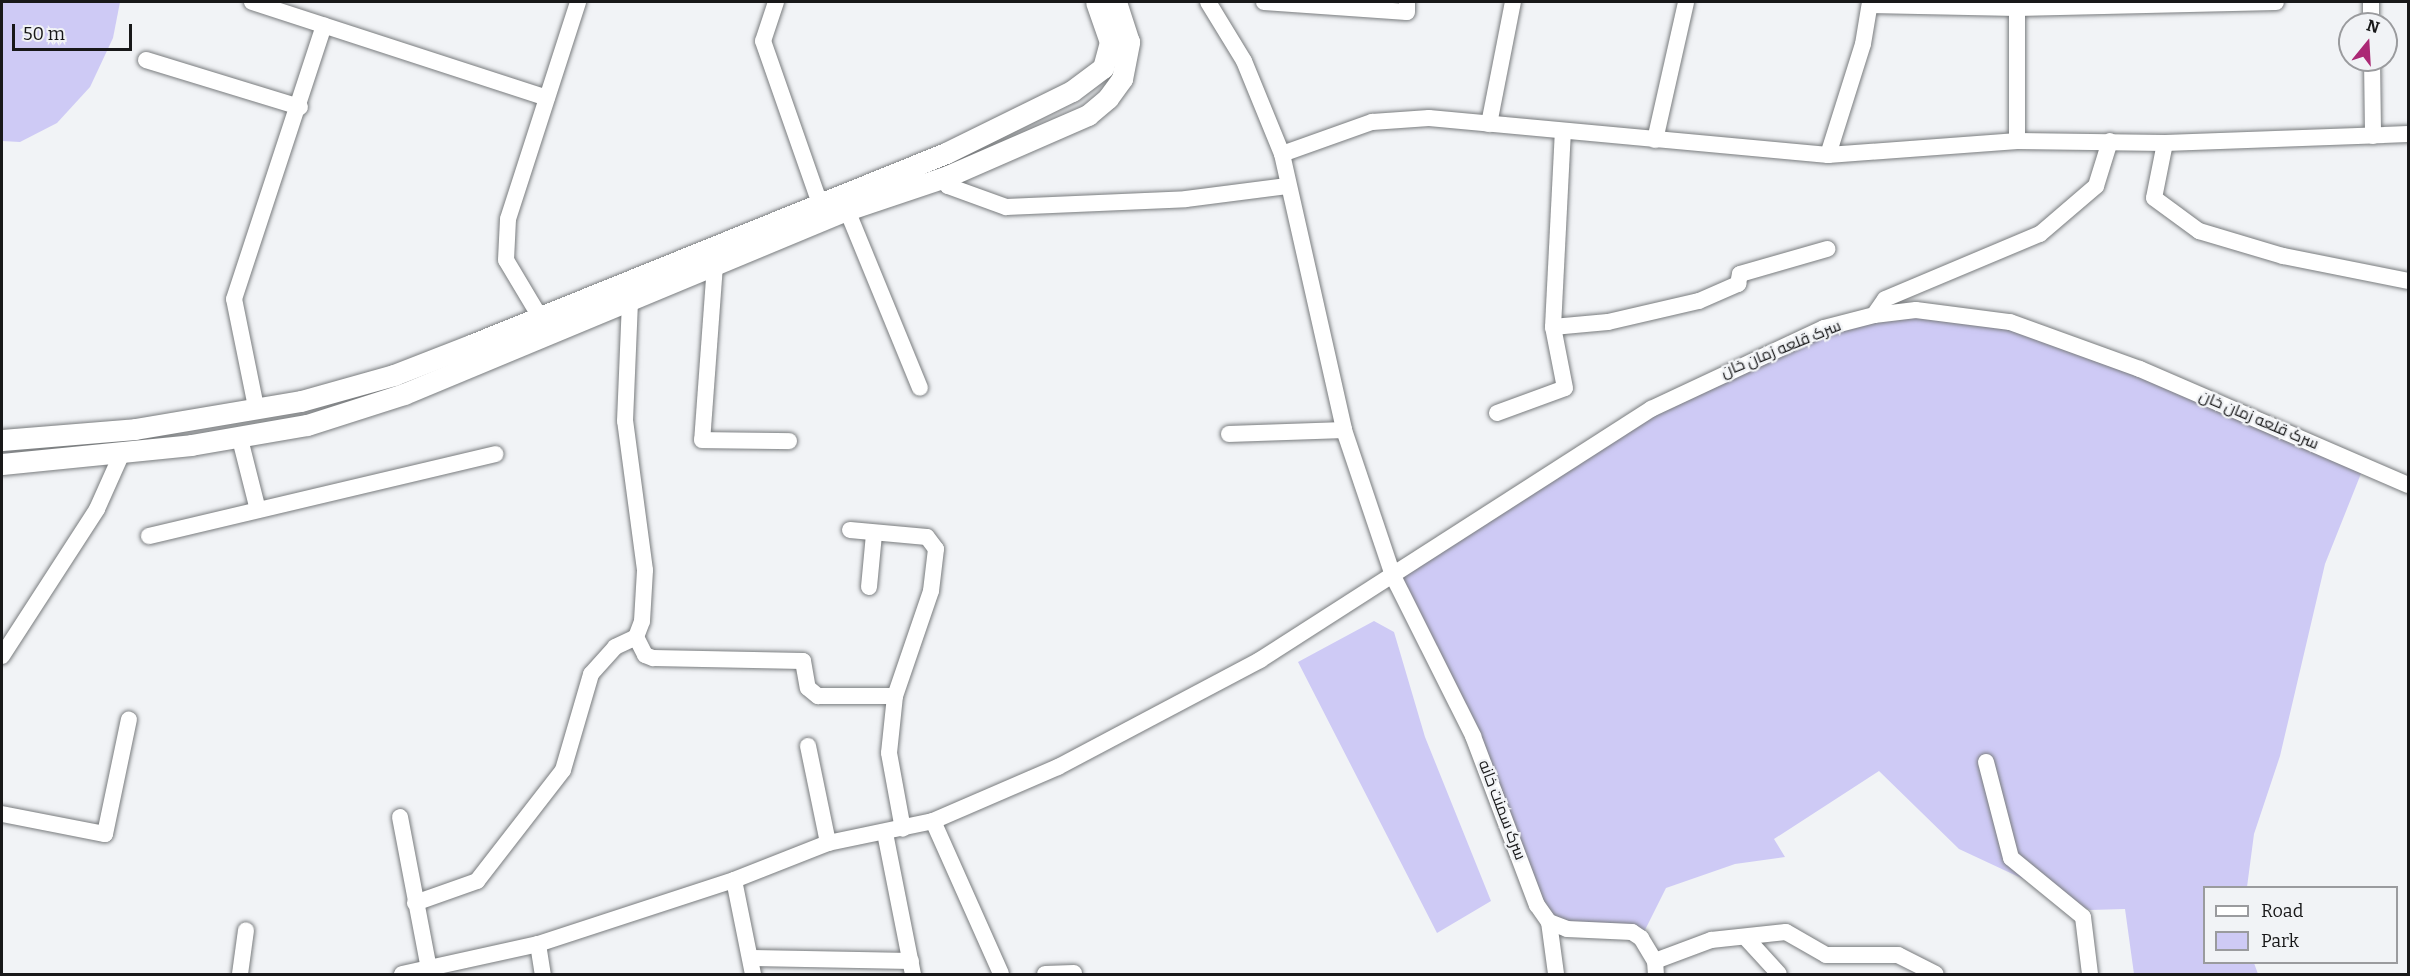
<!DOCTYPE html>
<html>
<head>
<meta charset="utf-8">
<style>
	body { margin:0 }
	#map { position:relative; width:2410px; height:976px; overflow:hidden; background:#f1f3f6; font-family:Bitter,Cairo,serif }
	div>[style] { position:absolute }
	.green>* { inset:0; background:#cecaf5 }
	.roads { filter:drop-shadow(0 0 2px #797c7e) drop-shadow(0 0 2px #797c7e) }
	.minor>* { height:16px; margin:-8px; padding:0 8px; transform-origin:8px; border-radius:8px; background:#fff }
	.major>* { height:21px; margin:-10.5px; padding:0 10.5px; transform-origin:10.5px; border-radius:10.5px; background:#fff }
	span { translate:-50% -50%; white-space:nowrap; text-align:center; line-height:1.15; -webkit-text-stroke:4.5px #f1f3f6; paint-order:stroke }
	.street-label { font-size:16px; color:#181819 }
	.frame { position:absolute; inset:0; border:3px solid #181819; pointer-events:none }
	.legend { position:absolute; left:2203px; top:886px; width:195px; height:78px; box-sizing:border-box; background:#f1f3f6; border:2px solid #9a9b9e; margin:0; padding:8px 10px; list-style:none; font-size:18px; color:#181819 }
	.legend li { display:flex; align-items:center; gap:12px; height:30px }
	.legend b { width:30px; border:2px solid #9a9b9e }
	.north { position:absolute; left:2338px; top:12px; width:60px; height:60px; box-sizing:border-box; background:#f1f3f6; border:2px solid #9a9b9e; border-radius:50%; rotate:18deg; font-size:16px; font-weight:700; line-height:24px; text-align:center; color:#181819 }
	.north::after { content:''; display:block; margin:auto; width:21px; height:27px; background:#ab2975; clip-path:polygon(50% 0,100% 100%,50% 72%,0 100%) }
	.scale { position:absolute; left:12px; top:24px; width:120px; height:27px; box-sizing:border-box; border:3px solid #181819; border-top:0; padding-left:8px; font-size:18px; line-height:21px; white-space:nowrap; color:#181819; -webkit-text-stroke:4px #f1f3f6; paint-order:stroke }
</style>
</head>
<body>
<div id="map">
	<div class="green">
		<i style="clip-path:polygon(2px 2px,120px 2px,113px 38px,90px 87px,57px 123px,20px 142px,2px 141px)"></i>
		<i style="clip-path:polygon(1874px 315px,2010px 322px,2364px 466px,2325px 564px,2280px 756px,2254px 834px,2247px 887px,2204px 888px,2204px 962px,2254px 963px,2258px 974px,2134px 974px,2125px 909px,2090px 910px,1959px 849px,1879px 771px,1774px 839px,1785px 857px,1735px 864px,1666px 888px,1641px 938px,1549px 922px,1393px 576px,1651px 409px)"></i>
		<i style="clip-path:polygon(1374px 621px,1394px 632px,1425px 737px,1491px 901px,1437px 933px,1298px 662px)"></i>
	</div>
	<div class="roads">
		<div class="minor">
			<i style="left:252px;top:2px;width:310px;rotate:18deg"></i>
			<i style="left:776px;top:2px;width:41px;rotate:108.4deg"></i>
			<i style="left:763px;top:41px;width:173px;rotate:70.7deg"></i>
			<i style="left:1208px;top:2px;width:69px;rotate:58.6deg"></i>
			<i style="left:1244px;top:61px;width:100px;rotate:67.8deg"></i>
			<i style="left:1282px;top:154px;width:283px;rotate:77.3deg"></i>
			<i style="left:1344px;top:430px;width:154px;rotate:71.4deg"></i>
			<i style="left:1393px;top:576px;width:179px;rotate:63.4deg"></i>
			<i style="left:1473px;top:736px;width:181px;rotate:69.3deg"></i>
			<i style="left:1537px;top:905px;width:21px;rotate:55deg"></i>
			<i style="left:1549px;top:922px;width:19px;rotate:21deg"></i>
			<i style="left:1567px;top:929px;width:65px;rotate:2.6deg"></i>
			<i style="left:1632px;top:932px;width:11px;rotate:34deg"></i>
			<i style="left:1641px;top:938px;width:27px;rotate:59deg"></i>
			<i style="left:1655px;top:961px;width:13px;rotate:86deg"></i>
			<i style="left:1264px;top:2px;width:143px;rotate:4deg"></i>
			<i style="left:1407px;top:12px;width:10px;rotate:-90deg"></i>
			<i style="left:2017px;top:2px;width:139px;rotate:90deg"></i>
			<i style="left:2371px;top:2px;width:22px;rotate:90deg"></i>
			<i style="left:1870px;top:5px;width:147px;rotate:1.2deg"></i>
			<i style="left:2017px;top:8px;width:259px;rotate:-1.3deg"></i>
			<i style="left:146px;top:60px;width:161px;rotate:17deg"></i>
			<i style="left:2372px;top:60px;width:76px;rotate:89.2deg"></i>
			<i style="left:1489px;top:124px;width:124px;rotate:-78.9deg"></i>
			<i style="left:1655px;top:140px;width:141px;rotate:-77.3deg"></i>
			<i style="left:2165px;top:143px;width:56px;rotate:101.3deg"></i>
			<i style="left:2154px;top:198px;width:56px;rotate:36.3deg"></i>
			<i style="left:2199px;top:231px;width:88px;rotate:16.6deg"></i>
			<i style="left:2283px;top:256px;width:127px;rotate:11.3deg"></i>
			<i style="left:1282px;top:154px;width:96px;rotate:-19.6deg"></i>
			<i style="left:1372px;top:122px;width:57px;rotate:-4deg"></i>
			<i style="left:1429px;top:118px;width:401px;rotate:5.3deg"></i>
			<i style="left:1828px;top:155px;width:190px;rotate:-4.2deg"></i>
			<i style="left:2017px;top:141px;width:148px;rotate:0.8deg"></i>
			<i style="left:2165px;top:143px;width:243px;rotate:-2.1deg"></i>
			<i style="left:1828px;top:155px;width:116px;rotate:-72.5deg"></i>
			<i style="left:1863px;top:44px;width:43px;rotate:-80.5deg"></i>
			<i style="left:948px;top:176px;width:10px;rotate:90deg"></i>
			<i style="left:948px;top:186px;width:62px;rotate:19.9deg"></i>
			<i style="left:1006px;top:207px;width:180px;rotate:-2.5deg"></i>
			<i style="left:1186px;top:199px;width:102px;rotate:-7.3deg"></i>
			<i style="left:847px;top:210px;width:192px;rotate:67.7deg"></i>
			<i style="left:715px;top:265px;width:175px;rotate:94.2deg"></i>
			<i style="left:702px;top:440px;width:87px;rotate:0.7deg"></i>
			<i style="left:1874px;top:315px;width:19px;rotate:-55deg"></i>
			<i style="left:1885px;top:299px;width:168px;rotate:-22.8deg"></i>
			<i style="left:2040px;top:234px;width:74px;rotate:-40.6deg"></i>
			<i style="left:2096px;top:186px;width:47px;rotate:-72.7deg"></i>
			<i style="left:540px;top:317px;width:66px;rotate:-120.8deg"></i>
			<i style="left:506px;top:260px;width:41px;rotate:-87.2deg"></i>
			<i style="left:508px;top:219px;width:228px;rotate:-72.1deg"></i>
			<i style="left:1553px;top:327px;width:55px;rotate:-5.2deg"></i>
			<i style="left:1608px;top:322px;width:93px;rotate:-13deg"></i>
			<i style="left:1699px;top:301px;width:43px;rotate:-23.6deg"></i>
			<i style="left:1738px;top:284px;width:10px;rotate:-79deg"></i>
			<i style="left:1740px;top:274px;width:91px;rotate:-16deg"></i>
			<i style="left:256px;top:407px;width:110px;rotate:-101.5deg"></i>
			<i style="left:234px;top:299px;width:288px;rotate:-71.8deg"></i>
			<i style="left:1497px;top:413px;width:72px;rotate:-20.2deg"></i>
			<i style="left:1565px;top:388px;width:62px;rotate:-101.1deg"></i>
			<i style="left:1553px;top:327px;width:196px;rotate:-87.1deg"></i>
			<i style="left:248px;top:434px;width:11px;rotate:128deg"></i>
			<i style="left:241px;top:443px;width:69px;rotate:75.8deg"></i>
			<i style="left:1229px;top:434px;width:115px;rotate:-2deg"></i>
			<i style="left:850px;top:530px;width:77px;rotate:5.2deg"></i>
			<i style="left:927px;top:537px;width:15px;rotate:53deg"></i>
			<i style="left:936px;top:549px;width:42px;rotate:96.8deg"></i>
			<i style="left:931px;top:591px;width:111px;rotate:108.9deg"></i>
			<i style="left:895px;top:696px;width:57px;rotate:96deg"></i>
			<i style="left:889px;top:753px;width:77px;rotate:79.6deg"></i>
			<i style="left:149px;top:536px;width:356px;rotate:-13.3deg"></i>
			<i style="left:869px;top:587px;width:53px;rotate:-84.6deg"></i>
			<i style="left:636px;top:637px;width:20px;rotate:63deg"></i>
			<i style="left:645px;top:655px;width:9px;rotate:21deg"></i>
			<i style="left:653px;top:658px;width:150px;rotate:1.1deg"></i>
			<i style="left:803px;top:661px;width:27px;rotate:80deg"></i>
			<i style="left:808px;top:688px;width:13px;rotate:39deg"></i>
			<i style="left:818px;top:696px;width:77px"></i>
			<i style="left:2px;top:656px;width:175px;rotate:-57.1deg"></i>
			<i style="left:97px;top:509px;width:61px;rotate:-65.9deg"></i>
			<i style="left:808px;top:746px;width:99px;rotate:78.3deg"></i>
			<i style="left:1986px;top:762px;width:99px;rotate:75.4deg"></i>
			<i style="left:2011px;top:858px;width:93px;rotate:39.3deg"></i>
			<i style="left:2083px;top:917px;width:57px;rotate:83deg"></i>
			<i style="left:2px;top:814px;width:105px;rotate:11deg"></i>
			<i style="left:105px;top:834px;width:117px;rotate:-78.2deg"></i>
			<i style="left:400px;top:817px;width:155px;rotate:79.2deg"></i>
			<i style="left:933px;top:821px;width:167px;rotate:66deg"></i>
			<i style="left:885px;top:833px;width:144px;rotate:78.8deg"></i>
			<i style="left:734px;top:880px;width:96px;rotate:78.6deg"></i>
			<i style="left:415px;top:903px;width:66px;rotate:-19.5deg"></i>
			<i style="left:477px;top:881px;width:140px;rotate:-52.2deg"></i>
			<i style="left:563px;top:770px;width:100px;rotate:-73.7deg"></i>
			<i style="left:591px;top:674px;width:36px;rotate:-48deg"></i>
			<i style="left:615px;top:647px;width:23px;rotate:-25deg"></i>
			<i style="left:636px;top:637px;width:17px;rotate:-69deg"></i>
			<i style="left:642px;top:621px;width:51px;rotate:-86.6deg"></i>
			<i style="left:645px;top:570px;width:150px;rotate:-97.6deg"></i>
			<i style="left:625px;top:421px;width:120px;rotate:-87.6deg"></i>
			<i style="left:630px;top:301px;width:11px;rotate:-112deg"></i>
			<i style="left:1549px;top:922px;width:52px;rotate:82.3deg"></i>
			<i style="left:1747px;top:939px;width:47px;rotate:47.6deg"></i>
			<i style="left:538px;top:944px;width:30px;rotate:81deg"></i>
			<i style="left:753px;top:958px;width:158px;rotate:1.1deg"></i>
			<i style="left:1655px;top:961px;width:60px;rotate:-20.6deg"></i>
			<i style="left:1711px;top:940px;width:75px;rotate:-6.1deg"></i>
			<i style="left:1786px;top:932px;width:46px;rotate:29.9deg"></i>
			<i style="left:1826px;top:955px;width:72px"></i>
			<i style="left:1898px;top:955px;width:42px;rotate:26.6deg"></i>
			<i style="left:240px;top:974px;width:44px;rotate:-82.2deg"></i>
			<i style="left:402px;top:974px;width:139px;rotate:-12.4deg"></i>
			<i style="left:538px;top:944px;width:206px;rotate:-18.1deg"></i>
			<i style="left:734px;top:880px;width:101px;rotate:-21.5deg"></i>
			<i style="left:828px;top:843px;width:107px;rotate:-11.8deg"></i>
			<i style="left:933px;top:821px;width:136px;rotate:-23.4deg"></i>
			<i style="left:1058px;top:767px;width:229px;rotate:-27.9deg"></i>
			<i style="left:1260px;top:660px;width:465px;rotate:-32.7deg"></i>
			<i style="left:1651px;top:409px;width:191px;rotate:-25.1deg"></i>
			<i style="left:1824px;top:328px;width:52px;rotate:-14.6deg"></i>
			<i style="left:1874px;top:315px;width:42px;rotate:-6.8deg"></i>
			<i style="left:1916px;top:310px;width:95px;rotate:7.3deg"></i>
			<i style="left:2010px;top:322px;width:138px;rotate:19.9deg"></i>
			<i style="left:2140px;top:369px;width:292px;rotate:23.4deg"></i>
			<i style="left:1045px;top:974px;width:29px;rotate:-2deg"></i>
		</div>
		<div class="major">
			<i style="left:2px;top:440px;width:133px;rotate:-4.7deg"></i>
			<i style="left:135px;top:429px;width:168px;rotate:-9.6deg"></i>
			<i style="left:301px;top:401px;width:97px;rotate:-15.6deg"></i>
			<i style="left:394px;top:375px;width:83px;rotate:-21.3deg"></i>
			<i style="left:471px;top:345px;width:512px;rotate:-22.01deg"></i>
			<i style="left:946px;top:153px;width:140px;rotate:-26.2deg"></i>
			<i style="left:1072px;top:91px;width:39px;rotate:-37deg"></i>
			<i style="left:1103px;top:68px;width:27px;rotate:-75deg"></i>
			<i style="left:1110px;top:42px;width:42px;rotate:-109.3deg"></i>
			<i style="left:2px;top:464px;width:190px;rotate:-5.7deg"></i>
			<i style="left:191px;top:445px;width:118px;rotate:-9.8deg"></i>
			<i style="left:307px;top:425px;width:102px;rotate:-17.7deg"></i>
			<i style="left:404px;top:394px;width:480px;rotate:-22.6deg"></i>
			<i style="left:847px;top:210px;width:107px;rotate:-18.6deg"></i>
			<i style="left:948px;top:176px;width:153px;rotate:-23.5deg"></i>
			<i style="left:1088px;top:115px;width:26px;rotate:-40deg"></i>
			<i style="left:1108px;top:98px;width:24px;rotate:-54deg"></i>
			<i style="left:1122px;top:79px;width:38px;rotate:-79deg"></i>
			<i style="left:1129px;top:42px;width:42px;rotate:-108deg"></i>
		</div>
	</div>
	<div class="street-label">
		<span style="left:1781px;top:349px;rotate:-22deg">سرک قلعه زمان خان</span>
		<span style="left:2259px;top:420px;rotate:23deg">سرک قلعه زمان خان</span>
		<span style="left:1502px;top:810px;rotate:69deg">سرک سمنت خانه</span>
	</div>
	<div class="frame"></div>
	<ul class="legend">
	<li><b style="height:8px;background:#fff"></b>Road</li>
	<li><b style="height:16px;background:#cecaf5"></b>Park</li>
	</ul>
	<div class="north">N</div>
	<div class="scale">50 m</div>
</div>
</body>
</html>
